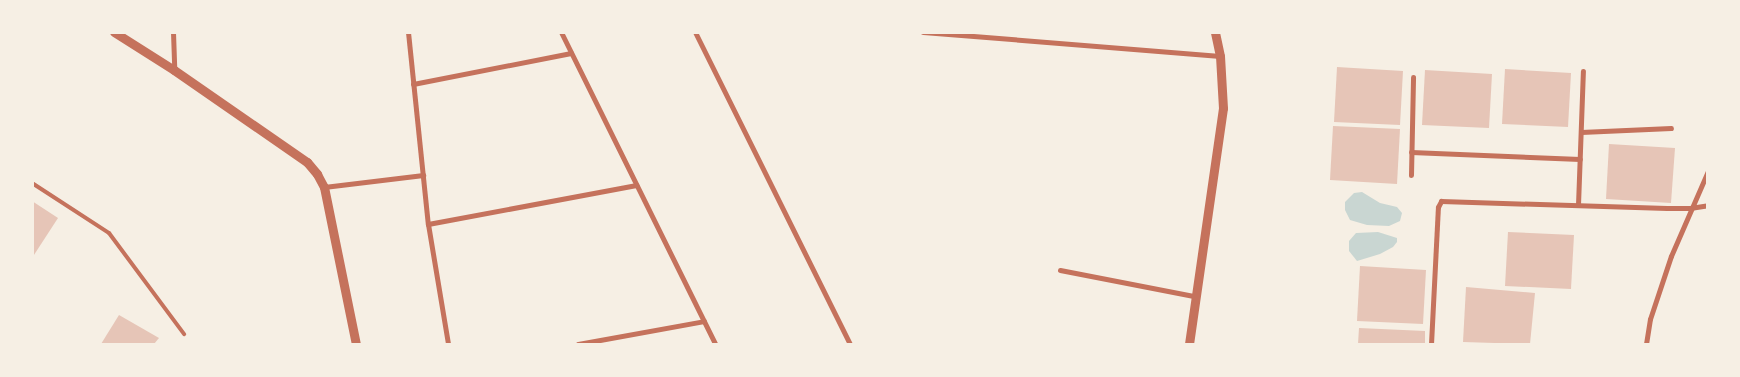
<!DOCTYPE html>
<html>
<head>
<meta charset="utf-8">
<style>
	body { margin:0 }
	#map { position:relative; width:1740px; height:377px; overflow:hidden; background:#f6efe4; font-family:"Alegreya Sans",sans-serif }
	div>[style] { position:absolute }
	.water>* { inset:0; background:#c9d6d2 }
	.building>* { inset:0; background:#e6c5b7 }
	.service>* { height:4px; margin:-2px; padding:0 2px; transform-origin:2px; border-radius:2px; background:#c5725c }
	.minor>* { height:5px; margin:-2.5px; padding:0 2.5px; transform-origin:2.5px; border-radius:2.5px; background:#c5725c }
	.tertiary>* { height:9px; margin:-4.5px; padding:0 4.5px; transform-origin:4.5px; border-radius:4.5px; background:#c5725c }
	span { translate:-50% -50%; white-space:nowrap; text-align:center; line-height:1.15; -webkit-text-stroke:5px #f6efe4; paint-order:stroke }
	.frame { position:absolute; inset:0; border:34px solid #f6efe4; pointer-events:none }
</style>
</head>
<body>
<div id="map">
	<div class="water">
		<i style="clip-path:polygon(1362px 192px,1380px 203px,1397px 207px,1402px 213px,1400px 221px,1389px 226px,1367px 225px,1350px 220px,1345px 210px,1345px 202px,1354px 193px)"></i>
		<i style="clip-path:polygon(1378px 232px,1397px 238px,1397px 242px,1393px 247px,1380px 254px,1357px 261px,1349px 251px,1349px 241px,1356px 233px)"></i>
	</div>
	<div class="building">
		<i style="clip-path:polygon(1337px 67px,1403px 71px,1400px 125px,1334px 122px)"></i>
		<i style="clip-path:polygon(1505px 69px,1571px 73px,1568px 127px,1502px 124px)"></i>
		<i style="clip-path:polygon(1425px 70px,1492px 74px,1489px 128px,1422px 125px)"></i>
		<i style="clip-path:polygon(1333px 126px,1400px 129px,1397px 184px,1330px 180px)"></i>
		<i style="clip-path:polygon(1609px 144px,1675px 148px,1671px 203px,1606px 199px)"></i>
		<i style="clip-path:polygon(32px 201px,58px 218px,32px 258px)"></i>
		<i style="clip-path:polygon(1508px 232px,1574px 235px,1571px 289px,1505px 286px)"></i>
		<i style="clip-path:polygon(1360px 266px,1426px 270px,1423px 324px,1357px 321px)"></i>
		<i style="clip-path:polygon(1466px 287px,1535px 293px,1530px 344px,1463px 342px)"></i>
		<i style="clip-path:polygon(119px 315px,159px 338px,154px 344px,101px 344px)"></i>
		<i style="clip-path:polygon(1359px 328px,1425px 331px,1425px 344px,1358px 344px)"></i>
	</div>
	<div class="service">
		<i style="left:32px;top:183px;width:92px;rotate:33deg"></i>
		<i style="left:109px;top:233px;width:126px;rotate:53.4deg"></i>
	</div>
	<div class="minor">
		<i style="left:173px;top:32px;width:37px;rotate:88deg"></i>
		<i style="left:408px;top:32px;width:193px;rotate:84.1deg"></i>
		<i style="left:428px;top:224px;width:122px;rotate:80.5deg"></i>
		<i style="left:561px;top:32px;width:348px;rotate:63.7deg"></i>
		<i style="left:695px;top:32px;width:348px;rotate:63.6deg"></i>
		<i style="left:923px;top:32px;width:298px;rotate:4.6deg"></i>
		<i style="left:413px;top:84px;width:161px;rotate:-11.1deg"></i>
		<i style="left:1581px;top:132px;width:90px;rotate:-2.5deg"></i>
		<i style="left:1411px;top:152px;width:169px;rotate:2.4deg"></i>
		<i style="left:1411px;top:175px;width:98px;rotate:-88.8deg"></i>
		<i style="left:324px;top:187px;width:100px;rotate:-6.9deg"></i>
		<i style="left:1578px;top:205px;width:134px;rotate:-87.9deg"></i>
		<i style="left:428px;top:224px;width:212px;rotate:-10.6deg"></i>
		<i style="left:1060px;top:270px;width:136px;rotate:11deg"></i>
		<i style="left:578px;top:344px;width:128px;rotate:-10.3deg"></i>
		<i style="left:1431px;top:344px;width:137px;rotate:-87.1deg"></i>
		<i style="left:1438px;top:207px;width:7px;rotate:-63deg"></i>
		<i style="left:1441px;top:201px;width:226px;rotate:1.8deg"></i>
		<i style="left:1667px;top:208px;width:23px"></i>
		<i style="left:1690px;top:208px;width:18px;rotate:-9deg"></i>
		<i style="left:1646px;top:344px;width:25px;rotate:-81deg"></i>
		<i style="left:1650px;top:319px;width:66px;rotate:-71.6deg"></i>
		<i style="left:1671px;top:256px;width:93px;rotate:-66.5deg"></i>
	</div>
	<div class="tertiary">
		<i style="left:114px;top:32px;width:71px;rotate:32.3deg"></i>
		<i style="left:174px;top:70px;width:162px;rotate:34.7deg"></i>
		<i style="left:307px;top:162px;width:16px;rotate:50deg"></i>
		<i style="left:317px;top:174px;width:15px;rotate:62deg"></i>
		<i style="left:324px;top:187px;width:160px;rotate:78.5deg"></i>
		<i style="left:1189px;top:344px;width:238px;rotate:-81.8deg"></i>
		<i style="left:1223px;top:108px;width:52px;rotate:-93.3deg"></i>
		<i style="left:1220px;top:56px;width:25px;rotate:-102deg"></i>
	</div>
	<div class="frame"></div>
</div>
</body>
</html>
